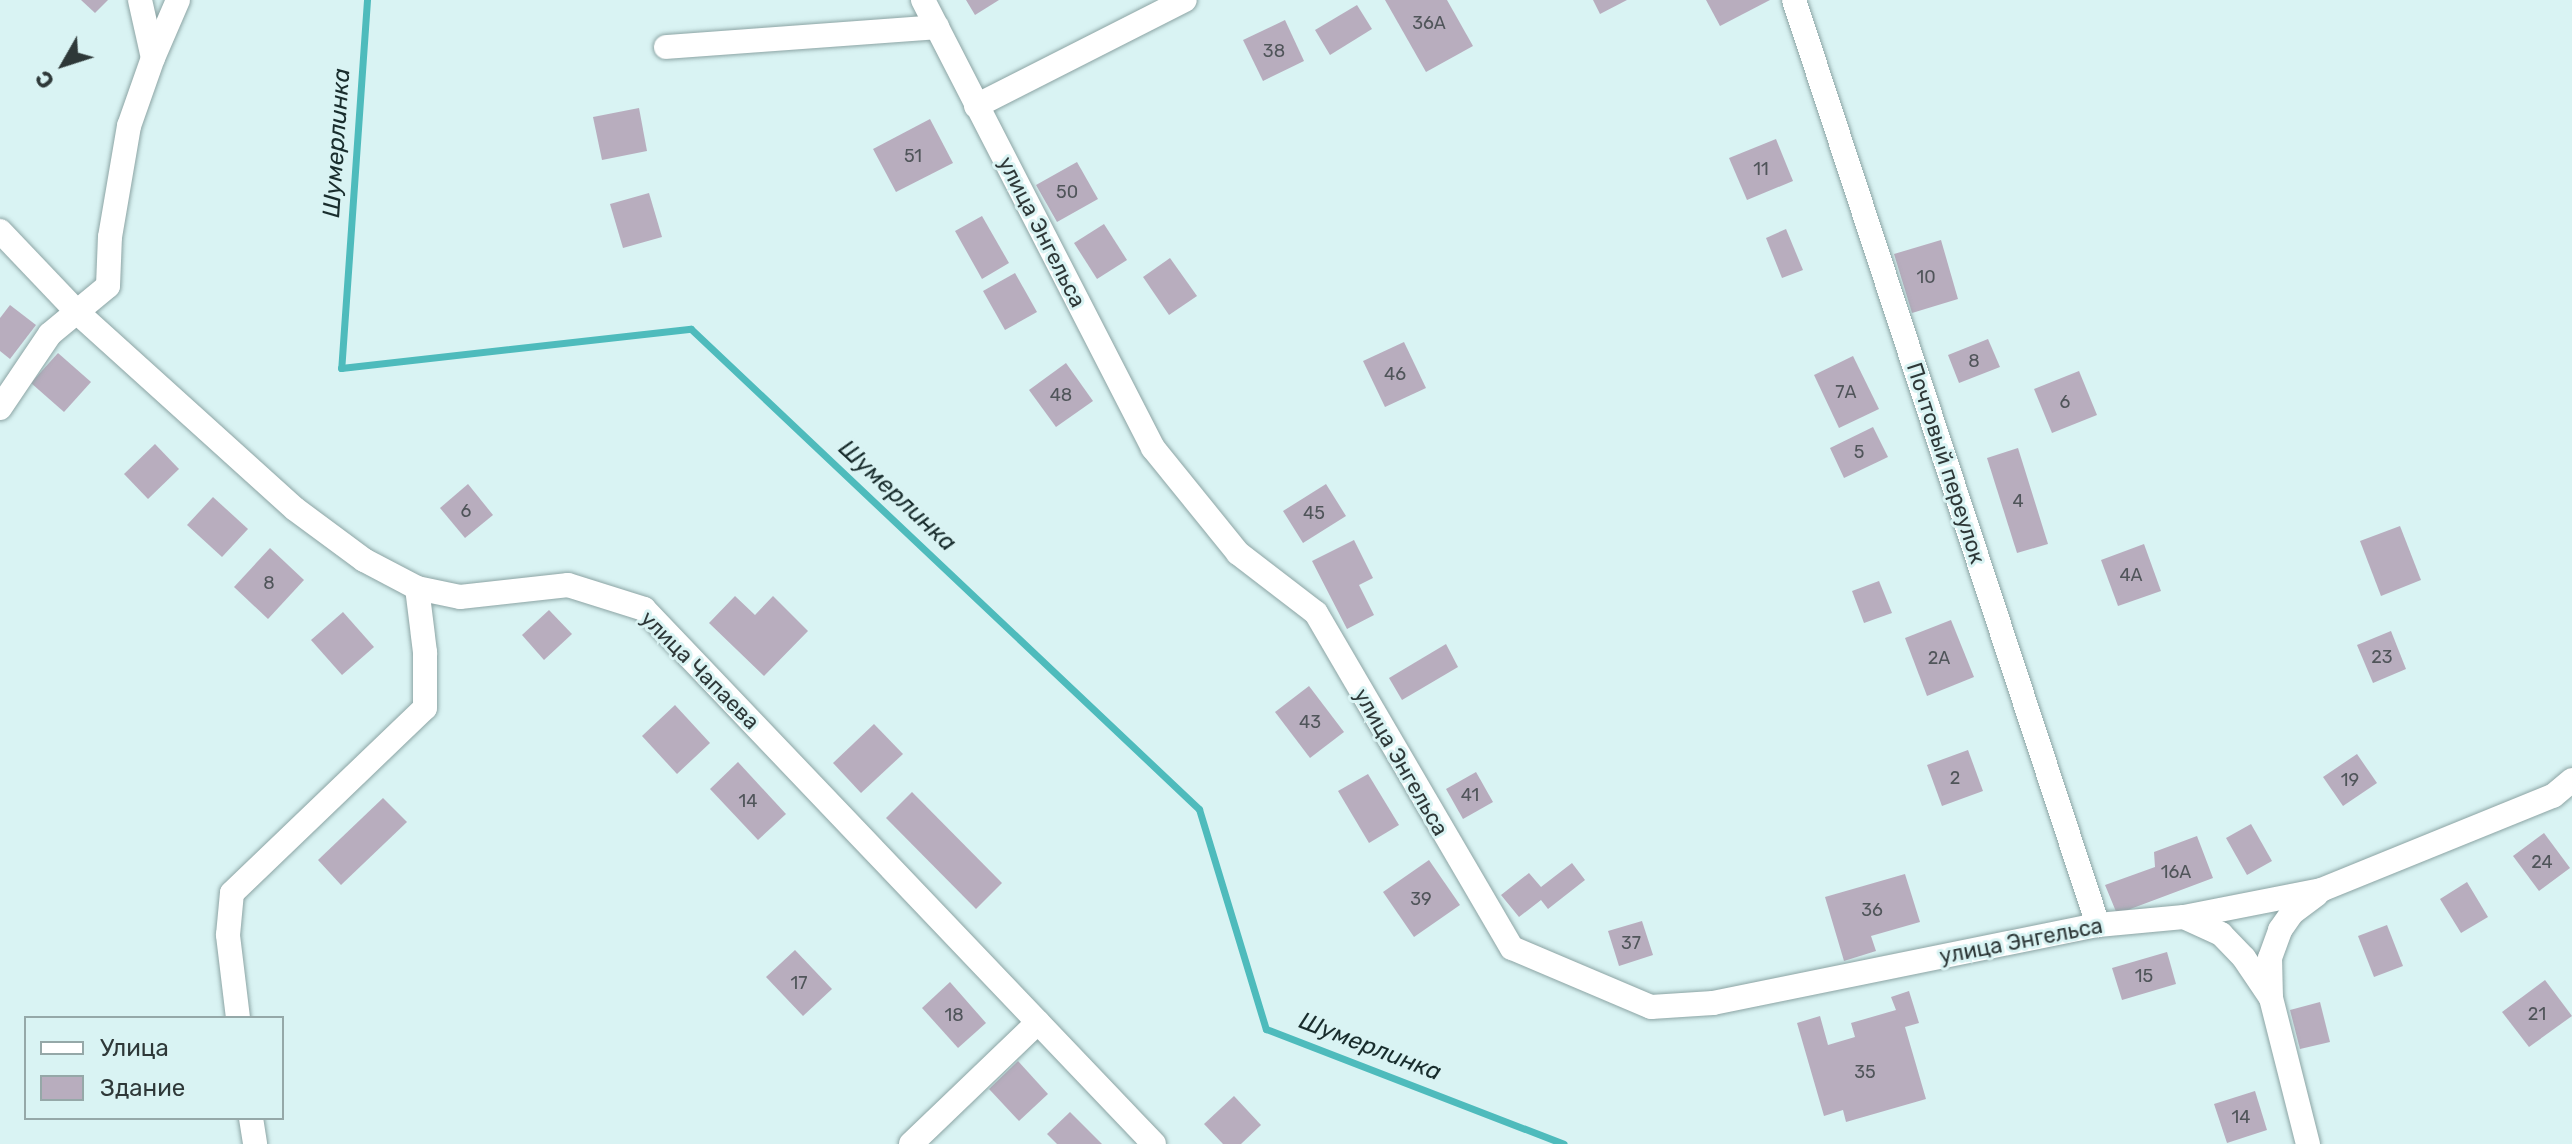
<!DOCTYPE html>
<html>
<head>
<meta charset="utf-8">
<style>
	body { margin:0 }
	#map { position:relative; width:2572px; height:1144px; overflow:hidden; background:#d9f3f3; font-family:Rubik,sans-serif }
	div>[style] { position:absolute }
	.stream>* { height:7px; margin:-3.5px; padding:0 3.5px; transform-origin:3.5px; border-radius:3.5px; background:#4ebbbc }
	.building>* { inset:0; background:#b8adbe }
	.roads { filter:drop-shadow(0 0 2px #8ca4a4) drop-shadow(0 0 2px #8ca4a4) }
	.minor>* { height:24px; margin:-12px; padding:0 12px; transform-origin:12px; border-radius:12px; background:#fff }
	span { translate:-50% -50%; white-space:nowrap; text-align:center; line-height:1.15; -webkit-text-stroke:6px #d9f3f3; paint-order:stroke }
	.number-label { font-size:18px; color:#50555a }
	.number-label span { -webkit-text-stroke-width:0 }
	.street-label { font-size:22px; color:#2e3838 }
	.water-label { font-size:24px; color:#192d2d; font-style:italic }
	.legend { position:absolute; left:24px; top:1016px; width:260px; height:104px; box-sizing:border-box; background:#d9f3f3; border:2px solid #95a8a8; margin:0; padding:10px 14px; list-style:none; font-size:24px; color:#2e3838 }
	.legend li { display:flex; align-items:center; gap:16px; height:40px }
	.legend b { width:40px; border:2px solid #95a8a8 }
	.north { position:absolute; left:24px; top:24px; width:80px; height:80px; -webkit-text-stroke:6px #d9f3f3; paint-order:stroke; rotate:231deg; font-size:22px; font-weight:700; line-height:32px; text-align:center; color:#2e3838 }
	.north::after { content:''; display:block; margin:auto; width:28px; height:36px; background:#2e3838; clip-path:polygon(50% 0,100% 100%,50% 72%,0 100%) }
</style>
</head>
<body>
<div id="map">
	<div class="stream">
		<i style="left:367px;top:0;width:369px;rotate:94deg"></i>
		<i style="left:341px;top:368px;width:352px;rotate:-6.4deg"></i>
		<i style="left:691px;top:329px;width:699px;rotate:43.38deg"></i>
		<i style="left:1199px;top:809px;width:230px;rotate:73.1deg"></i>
		<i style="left:1266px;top:1029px;width:319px;rotate:21.1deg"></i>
	</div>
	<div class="building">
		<i style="clip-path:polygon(81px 0,108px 0,95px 13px)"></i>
		<i style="clip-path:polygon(966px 0,999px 0,975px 15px)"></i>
		<i style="clip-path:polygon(1385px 0,1447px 0,1473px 46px,1426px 72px)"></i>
		<i style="clip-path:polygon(1593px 0,1627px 0,1600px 14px)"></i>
		<i style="clip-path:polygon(1706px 0,1770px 0,1720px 26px)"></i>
		<i style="clip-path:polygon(1357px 5px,1372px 29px,1330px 55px,1315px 30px)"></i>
		<i style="clip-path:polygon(1285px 20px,1304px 61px,1263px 81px,1243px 40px)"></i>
		<i style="clip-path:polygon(639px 108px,647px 151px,602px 160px,593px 117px)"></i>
		<i style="clip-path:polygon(930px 119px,953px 163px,896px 192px,873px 149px)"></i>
		<i style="clip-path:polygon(1776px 139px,1793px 181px,1747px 200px,1729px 158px)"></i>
		<i style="clip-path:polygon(1077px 162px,1098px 199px,1057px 222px,1036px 185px)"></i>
		<i style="clip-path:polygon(649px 193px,662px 237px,623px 248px,610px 204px)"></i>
		<i style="clip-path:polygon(982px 216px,1009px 263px,982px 279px,955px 231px)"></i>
		<i style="clip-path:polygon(1104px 224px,1127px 260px,1097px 279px,1074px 243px)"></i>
		<i style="clip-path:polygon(1786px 229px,1803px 270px,1782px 278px,1766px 238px)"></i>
		<i style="clip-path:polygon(1941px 240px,1958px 299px,1912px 313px,1894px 254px)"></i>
		<i style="clip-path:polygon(1170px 258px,1197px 296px,1169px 315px,1143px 277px)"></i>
		<i style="clip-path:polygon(1015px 273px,1037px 312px,1005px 330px,983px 291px)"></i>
		<i style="clip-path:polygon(10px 305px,36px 325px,10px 359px,0 351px,0 318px)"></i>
		<i style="clip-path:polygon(1988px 339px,2000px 367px,1959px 383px,1948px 355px)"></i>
		<i style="clip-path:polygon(1404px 342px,1426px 388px,1385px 407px,1363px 361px)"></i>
		<i style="clip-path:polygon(58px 353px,91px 382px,64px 412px,31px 383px)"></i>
		<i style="clip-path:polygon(1853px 356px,1879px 409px,1839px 428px,1814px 375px)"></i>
		<i style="clip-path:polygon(1066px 363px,1093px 401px,1056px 427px,1029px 390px)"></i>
		<i style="clip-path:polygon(2079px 371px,2097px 415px,2052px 433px,2034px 389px)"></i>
		<i style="clip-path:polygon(1873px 427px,1888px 457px,1844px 478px,1830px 448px)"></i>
		<i style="clip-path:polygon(155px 444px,179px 469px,148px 499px,124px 474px)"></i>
		<i style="clip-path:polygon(2018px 448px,2048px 544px,2017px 553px,1987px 458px)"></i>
		<i style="clip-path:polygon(468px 484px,493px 515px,465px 538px,440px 508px)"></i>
		<i style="clip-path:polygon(1326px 484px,1346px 516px,1303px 543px,1283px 511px)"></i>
		<i style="clip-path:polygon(213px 497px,248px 529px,222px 557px,187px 525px)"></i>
		<i style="clip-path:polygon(2400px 526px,2421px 580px,2381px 596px,2360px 541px)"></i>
		<i style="clip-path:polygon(1354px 540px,1373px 578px,1359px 585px,1374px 615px,1347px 629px,1312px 561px)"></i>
		<i style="clip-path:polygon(2144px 544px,2161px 591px,2118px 606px,2101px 560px)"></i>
		<i style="clip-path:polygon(270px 548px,304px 580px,268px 619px,234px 587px)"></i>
		<i style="clip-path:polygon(1879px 581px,1892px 613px,1864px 623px,1852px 591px)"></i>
		<i style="clip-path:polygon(735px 596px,755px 615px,773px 596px,808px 631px,764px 676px,709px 623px)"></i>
		<i style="clip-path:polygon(549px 610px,572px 634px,544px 660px,522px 635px)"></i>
		<i style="clip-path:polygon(343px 612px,374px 647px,342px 675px,311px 640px)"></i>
		<i style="clip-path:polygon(1951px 620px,1974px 677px,1927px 696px,1905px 638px)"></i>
		<i style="clip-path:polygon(2391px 631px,2406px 669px,2373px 683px,2357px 645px)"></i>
		<i style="clip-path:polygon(1446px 644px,1458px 667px,1402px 700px,1389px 678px)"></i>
		<i style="clip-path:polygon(1309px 686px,1344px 732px,1310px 758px,1275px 712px)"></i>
		<i style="clip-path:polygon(675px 705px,710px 743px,677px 774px,642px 736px)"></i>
		<i style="clip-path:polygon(874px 724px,903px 754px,861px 793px,833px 763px)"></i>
		<i style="clip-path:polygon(1968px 750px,1983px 791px,1942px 806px,1927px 765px)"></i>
		<i style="clip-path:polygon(2357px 754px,2377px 783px,2343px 806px,2323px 777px)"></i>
		<i style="clip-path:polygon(738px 762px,786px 814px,758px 840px,710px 789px)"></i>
		<i style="clip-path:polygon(1476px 772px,1493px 802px,1463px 819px,1446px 789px)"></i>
		<i style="clip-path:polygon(1368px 774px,1399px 825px,1369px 843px,1338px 791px)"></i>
		<i style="clip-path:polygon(912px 792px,1002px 883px,976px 909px,886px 818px)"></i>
		<i style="clip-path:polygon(383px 798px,407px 822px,341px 885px,318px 860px)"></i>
		<i style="clip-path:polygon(2251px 824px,2272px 861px,2247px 875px,2226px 838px)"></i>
		<i style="clip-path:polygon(2544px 833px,2570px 868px,2539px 891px,2513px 856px)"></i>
		<i style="clip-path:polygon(2197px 836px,2213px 878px,2117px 914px,2105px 885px,2155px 867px,2154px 852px)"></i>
		<i style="clip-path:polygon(1429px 860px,1460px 905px,1414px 937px,1383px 892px)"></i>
		<i style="clip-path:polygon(1572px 863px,1585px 880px,1548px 909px,1541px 900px,1519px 917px,1501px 895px,1529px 873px,1541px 887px)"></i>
		<i style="clip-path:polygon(1905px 874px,1920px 922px,1871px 936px,1876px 951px,1844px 961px,1825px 897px)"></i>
		<i style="clip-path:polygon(2467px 882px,2488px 917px,2461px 933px,2440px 899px)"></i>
		<i style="clip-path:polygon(1642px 921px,1653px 955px,1619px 966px,1608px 931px)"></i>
		<i style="clip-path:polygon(2387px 925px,2403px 966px,2374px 977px,2358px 936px)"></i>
		<i style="clip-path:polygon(795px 950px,832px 989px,803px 1016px,766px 977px)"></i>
		<i style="clip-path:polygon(2167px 952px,2176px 984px,2122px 1000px,2112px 968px)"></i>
		<i style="clip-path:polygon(2545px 980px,2572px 1016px,2529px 1047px,2502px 1012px)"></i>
		<i style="clip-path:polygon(950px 982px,986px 1023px,958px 1048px,922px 1008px)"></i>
		<i style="clip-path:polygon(1909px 991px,1919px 1023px,1905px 1027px,1926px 1099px,1846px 1122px,1843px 1110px,1824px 1116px,1797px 1023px,1820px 1016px,1828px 1045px,1855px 1037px,1851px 1023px,1896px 1010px,1891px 997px)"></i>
		<i style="clip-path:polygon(2320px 1002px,2330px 1042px,2300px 1049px,2290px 1010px)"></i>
		<i style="clip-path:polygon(1018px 1061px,1048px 1094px,1019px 1121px,989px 1089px)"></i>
		<i style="clip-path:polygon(2255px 1091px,2267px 1130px,2227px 1143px,2214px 1104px)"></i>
		<i style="clip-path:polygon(1234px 1096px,1261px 1125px,1241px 1144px,1223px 1144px,1204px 1124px)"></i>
		<i style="clip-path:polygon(1070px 1112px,1102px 1144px,1057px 1144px,1047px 1134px)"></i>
	</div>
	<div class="roads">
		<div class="minor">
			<i style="left:140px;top:0;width:59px;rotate:77.4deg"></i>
			<i style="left:923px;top:0;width:504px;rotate:62.82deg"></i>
			<i style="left:1153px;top:448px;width:135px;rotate:51deg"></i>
			<i style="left:1238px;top:553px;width:98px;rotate:37.6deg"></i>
			<i style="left:1316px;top:613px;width:388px;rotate:59.7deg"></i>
			<i style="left:1512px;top:948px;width:151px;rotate:23deg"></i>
			<i style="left:1651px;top:1007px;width:62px;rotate:-3.7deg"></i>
			<i style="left:1713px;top:1003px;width:393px;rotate:-11.5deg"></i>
			<i style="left:2098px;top:925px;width:86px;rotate:-5.3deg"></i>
			<i style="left:2184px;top:917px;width:140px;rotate:-11.1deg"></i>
			<i style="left:2321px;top:890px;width:250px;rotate:-22.1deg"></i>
			<i style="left:2553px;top:796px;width:25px;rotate:-40deg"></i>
			<i style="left:1794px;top:0;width:974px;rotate:71.81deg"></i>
			<i style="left:666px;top:47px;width:272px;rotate:-4.2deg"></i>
			<i style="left:976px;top:106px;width:234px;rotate:-26.9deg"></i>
			<i style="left:0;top:231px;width:113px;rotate:46.4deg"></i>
			<i style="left:78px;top:313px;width:292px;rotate:42.1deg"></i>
			<i style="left:295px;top:509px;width:86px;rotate:36.5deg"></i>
			<i style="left:364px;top:560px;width:60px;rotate:27.8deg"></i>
			<i style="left:417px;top:588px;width:44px;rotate:11.8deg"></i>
			<i style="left:460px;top:597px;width:109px;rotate:-6.3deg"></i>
			<i style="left:568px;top:585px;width:80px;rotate:17.5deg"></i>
			<i style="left:644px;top:609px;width:739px;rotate:46.37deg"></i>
			<i style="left:0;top:408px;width:89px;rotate:-56deg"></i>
			<i style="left:50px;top:334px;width:75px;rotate:-39.6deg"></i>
			<i style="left:108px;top:286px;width:49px;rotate:-87.7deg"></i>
			<i style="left:110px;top:237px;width:113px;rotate:-80.3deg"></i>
			<i style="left:129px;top:126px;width:72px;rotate:-70.6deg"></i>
			<i style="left:153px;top:58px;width:63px;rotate:-66.7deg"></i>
			<i style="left:2184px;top:917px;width:41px;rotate:24.7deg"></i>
			<i style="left:2221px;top:934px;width:33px;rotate:46deg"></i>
			<i style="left:2244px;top:958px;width:48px;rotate:56deg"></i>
			<i style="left:2271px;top:998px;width:151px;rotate:75.8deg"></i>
			<i style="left:2271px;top:998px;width:40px;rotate:-91.4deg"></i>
			<i style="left:2270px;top:958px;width:30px;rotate:-70deg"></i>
			<i style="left:2280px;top:930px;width:21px;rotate:-55deg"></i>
			<i style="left:2292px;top:913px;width:31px;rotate:-37deg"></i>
			<i style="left:238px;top:1018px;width:84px;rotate:-96.9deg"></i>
			<i style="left:228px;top:935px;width:42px;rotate:-84.6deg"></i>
			<i style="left:232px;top:893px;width:267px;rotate:-43.8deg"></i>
			<i style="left:425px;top:708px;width:56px;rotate:-90deg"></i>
			<i style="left:425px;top:652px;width:64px;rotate:-97.1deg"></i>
			<i style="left:251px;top:1118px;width:26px;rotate:81deg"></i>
			<i style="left:911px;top:1144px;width:176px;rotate:-43.8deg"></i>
		</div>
	</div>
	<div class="number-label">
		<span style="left:1429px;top:23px">36А</span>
		<span style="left:1274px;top:51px">38</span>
		<span style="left:913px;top:156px">51</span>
		<span style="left:1761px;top:169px">11</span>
		<span style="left:1067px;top:192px">50</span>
		<span style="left:1926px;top:277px">10</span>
		<span style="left:1974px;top:361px">8</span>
		<span style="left:1395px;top:374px">46</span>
		<span style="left:1846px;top:392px">7А</span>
		<span style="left:1061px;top:395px">48</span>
		<span style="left:2065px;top:402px">6</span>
		<span style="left:1859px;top:452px">5</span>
		<span style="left:2018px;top:501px">4</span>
		<span style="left:466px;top:511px">6</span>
		<span style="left:1314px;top:513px">45</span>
		<span style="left:2131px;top:575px">4А</span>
		<span style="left:269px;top:583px">8</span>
		<span style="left:2382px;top:657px">23</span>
		<span style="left:1939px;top:658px">2А</span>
		<span style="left:1310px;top:722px">43</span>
		<span style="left:1955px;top:778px">2</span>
		<span style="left:2350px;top:780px">19</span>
		<span style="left:1470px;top:795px">41</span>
		<span style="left:748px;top:801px">14</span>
		<span style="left:2542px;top:862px">24</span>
		<span style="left:2176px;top:872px">16А</span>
		<span style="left:1421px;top:899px">39</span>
		<span style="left:1872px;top:910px">36</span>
		<span style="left:1631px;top:943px">37</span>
		<span style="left:2144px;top:976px">15</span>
		<span style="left:799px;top:983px">17</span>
		<span style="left:2537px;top:1014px">21</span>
		<span style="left:954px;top:1015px">18</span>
		<span style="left:1865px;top:1072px">35</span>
		<span style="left:2241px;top:1117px">14</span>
	</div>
	<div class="street-label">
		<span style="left:1042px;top:232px;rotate:63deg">улица Энгельса</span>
		<span style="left:1946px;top:463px;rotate:72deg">Почтовый переулок</span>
		<span style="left:700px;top:670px;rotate:45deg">улица Чапаева</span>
		<span style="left:1401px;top:762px;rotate:60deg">улица Энгельса</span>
		<span style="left:2021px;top:941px;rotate:-11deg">улица Энгельса</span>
	</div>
	<div class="water-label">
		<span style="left:337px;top:143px;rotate:-86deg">Шумерлинка</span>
		<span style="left:897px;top:496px;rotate:43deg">Шумерлинка</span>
		<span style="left:1370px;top:1047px;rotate:21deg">Шумерлинка</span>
	</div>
	<ul class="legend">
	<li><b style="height:10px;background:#fff"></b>Улица</li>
	<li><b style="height:22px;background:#b8adbe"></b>Здание</li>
	</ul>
	<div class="north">С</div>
</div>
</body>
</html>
